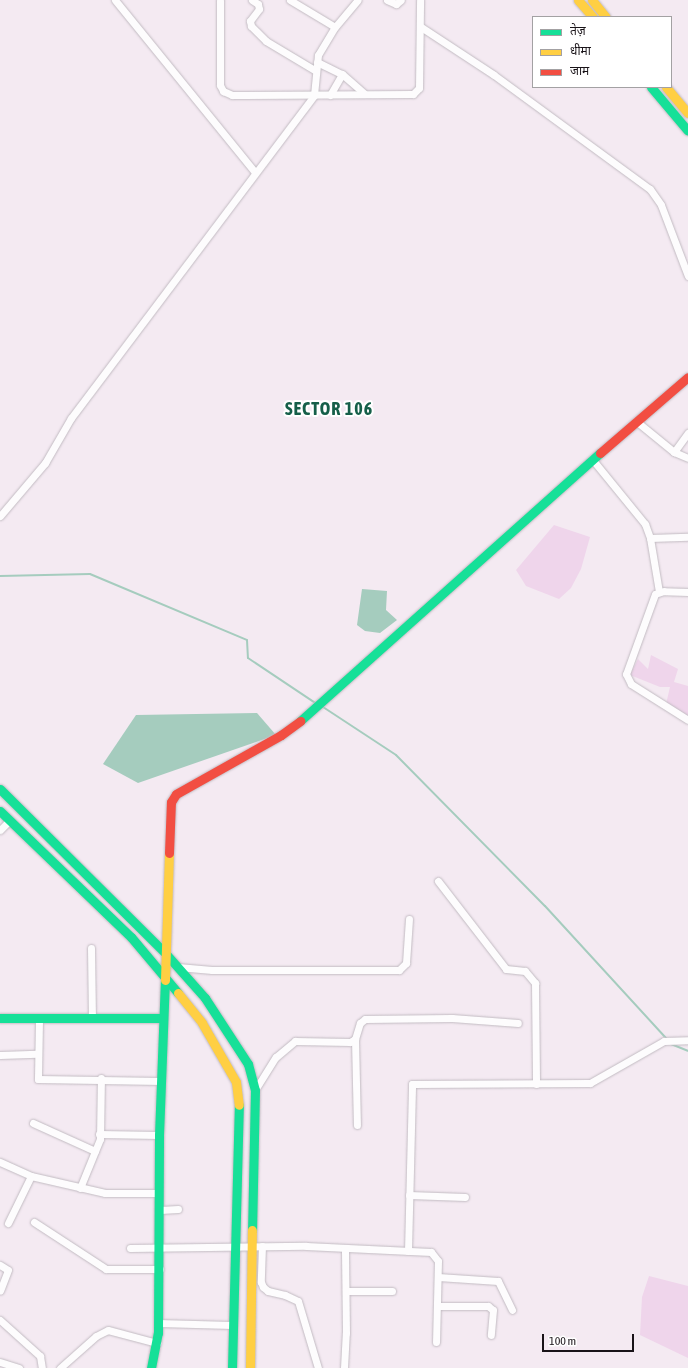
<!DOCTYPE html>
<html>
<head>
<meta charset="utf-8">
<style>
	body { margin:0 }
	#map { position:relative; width:688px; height:1368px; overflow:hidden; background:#f4eaf2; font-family:"Asap Condensed","Noto Sans Devanagari",sans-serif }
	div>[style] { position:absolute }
	.green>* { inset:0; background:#efd5eb }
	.water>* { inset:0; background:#a5ccbe }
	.stream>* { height:2px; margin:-1px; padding:0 1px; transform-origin:1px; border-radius:1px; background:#a5ccbe }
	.roads { filter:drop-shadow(0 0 1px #c2bbc2) drop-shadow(0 0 1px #c2bbc2) }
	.street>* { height:7px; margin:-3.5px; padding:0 3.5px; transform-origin:3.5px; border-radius:3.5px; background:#fdfcfd }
	.fast>* { height:9px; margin:-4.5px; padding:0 4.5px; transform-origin:4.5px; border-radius:4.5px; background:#16e098 }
	.slow>* { height:9px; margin:-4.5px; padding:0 4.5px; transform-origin:4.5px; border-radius:4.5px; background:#ffcf43 }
	.jam>* { height:9px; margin:-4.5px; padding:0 4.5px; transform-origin:4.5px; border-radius:4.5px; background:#f24e42 }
	span { translate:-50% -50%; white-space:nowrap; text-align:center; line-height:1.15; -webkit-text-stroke:4px #fff; paint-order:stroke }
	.district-label { font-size:18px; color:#155f49; font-weight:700; letter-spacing:1px }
	.legend { position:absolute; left:532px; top:16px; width:140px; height:72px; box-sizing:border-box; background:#fff; border:1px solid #a3a1a3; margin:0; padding:5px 7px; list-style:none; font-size:12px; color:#191318 }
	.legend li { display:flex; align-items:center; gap:8px; height:20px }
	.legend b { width:20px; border:1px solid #a3a1a3 }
	.scale { position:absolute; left:542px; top:1334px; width:92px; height:18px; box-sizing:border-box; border:2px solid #191318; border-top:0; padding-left:5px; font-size:12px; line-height:14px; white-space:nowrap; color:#191318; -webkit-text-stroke:3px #fff; paint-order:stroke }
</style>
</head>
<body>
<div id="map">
	<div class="green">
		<i style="clip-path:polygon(554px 525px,590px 537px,581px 569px,571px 588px,559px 599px,526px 586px,516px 570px)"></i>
		<i style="clip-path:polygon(651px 655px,678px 669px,674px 682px,688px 686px,688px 716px,666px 704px,670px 687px,660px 687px,630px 675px,638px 659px,648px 669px)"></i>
		<i style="clip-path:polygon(649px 1276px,688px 1286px,688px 1358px,640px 1335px,642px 1297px)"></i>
	</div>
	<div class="water">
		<i style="clip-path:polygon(362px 589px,387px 591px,386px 610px,397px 620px,380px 633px,365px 631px,357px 625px)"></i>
		<i style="clip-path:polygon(257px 713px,276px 735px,138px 783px,103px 764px,136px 715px)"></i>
	</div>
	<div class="stream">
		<i style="left:0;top:576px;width:90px;rotate:-1.3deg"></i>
		<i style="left:90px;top:574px;width:170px;rotate:22.8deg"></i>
		<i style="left:247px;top:640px;width:18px;rotate:87deg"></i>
		<i style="left:248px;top:658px;width:83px;rotate:33.7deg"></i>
		<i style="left:323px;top:707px;width:87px;rotate:33.3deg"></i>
		<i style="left:396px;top:755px;width:212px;rotate:45.4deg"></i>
		<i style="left:545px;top:906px;width:179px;rotate:47.5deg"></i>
		<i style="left:671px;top:1044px;width:18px;rotate:22deg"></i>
	</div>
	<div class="roads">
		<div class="street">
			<i style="left:115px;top:0;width:222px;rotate:50.9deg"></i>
			<i style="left:220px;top:0;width:85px;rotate:90deg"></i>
			<i style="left:220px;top:85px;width:7px;rotate:63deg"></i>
			<i style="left:223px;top:91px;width:10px;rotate:24deg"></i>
			<i style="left:232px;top:95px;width:12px"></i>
			<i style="left:244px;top:95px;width:169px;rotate:-0.3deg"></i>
			<i style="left:413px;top:94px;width:8px;rotate:-45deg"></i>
			<i style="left:419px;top:88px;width:88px;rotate:-89.3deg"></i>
			<i style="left:252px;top:0;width:7px;rotate:34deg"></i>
			<i style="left:258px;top:4px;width:5px;rotate:79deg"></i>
			<i style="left:259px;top:9px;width:15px;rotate:127deg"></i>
			<i style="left:250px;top:21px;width:5px;rotate:79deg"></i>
			<i style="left:251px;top:26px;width:21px;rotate:45deg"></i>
			<i style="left:266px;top:41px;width:58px;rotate:31deg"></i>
			<i style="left:290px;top:0;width:52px;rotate:31deg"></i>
			<i style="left:387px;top:0;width:10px;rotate:24deg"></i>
			<i style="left:396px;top:4px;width:6px;rotate:-39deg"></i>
			<i style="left:421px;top:27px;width:87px;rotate:33.3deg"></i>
			<i style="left:494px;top:75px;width:193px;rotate:36.2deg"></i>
			<i style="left:650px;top:189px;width:19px;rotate:55deg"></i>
			<i style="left:661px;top:205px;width:76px;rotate:69.2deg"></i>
			<i style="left:317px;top:62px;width:28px;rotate:26deg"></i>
			<i style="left:342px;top:74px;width:29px;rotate:41deg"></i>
			<i style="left:330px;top:95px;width:24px;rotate:-60deg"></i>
			<i style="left:636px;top:421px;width:49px;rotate:39.2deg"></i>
			<i style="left:674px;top:452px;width:15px;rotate:23deg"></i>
			<i style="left:674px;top:452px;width:24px;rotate:-54deg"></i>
			<i style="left:592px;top:459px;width:84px;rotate:50.8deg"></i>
			<i style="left:645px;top:524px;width:15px;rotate:70deg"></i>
			<i style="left:650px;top:538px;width:55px;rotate:80.5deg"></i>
			<i style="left:0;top:516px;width:70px;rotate:-49.7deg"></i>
			<i style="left:45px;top:463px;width:52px;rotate:-60deg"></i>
			<i style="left:71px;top:418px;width:404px;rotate:-53deg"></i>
			<i style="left:314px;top:95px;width:40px;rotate:-84.3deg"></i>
			<i style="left:318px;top:55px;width:33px;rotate:-59deg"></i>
			<i style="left:335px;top:27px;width:35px;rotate:-50deg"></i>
			<i style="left:650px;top:538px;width:38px;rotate:-2deg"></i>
			<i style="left:688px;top:592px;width:24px;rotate:-178deg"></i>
			<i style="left:664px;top:591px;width:9px;rotate:162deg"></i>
			<i style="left:655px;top:594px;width:85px;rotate:109.9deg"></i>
			<i style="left:626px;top:674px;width:11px;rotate:63deg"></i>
			<i style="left:631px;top:684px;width:67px;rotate:32.3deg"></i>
			<i style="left:0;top:830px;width:13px;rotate:-45deg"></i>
			<i style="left:438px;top:881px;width:111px;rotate:52.3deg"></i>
			<i style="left:506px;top:969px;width:19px;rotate:6deg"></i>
			<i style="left:525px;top:971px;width:16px;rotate:50deg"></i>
			<i style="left:535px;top:983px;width:101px;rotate:89.4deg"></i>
			<i style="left:91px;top:948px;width:71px;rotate:89.2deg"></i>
			<i style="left:178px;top:967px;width:34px;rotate:5deg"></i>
			<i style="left:212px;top:970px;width:187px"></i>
			<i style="left:399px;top:970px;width:10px;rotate:-45deg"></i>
			<i style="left:406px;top:963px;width:44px;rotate:-86.1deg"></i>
			<i style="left:39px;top:1020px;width:59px;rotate:91deg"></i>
			<i style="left:38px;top:1079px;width:123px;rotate:0.9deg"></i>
			<i style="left:355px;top:1039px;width:86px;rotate:88.7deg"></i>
			<i style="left:0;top:1055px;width:37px;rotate:-2deg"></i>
			<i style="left:255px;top:1090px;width:39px;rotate:-58deg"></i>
			<i style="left:276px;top:1057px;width:25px;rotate:-40deg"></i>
			<i style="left:295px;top:1041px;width:55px;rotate:1deg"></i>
			<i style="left:350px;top:1042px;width:6px;rotate:-31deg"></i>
			<i style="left:355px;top:1039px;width:17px;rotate:-73deg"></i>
			<i style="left:360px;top:1023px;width:6px;rotate:-39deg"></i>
			<i style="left:365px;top:1019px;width:87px;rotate:-0.7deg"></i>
			<i style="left:452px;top:1018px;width:66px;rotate:4.3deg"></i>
			<i style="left:33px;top:1123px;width:68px;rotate:24.3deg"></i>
			<i style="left:99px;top:1134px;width:60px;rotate:1deg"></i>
			<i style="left:0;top:1162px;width:34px;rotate:24deg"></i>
			<i style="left:31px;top:1176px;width:76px;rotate:12.9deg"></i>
			<i style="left:105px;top:1193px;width:54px"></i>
			<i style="left:80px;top:1188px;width:53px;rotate:-67.8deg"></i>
			<i style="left:100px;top:1139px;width:61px;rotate:-89.1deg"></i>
			<i style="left:409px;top:1195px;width:56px;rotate:2deg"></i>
			<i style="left:160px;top:1210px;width:18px;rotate:-3deg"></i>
			<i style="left:34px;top:1222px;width:86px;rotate:33.1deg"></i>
			<i style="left:106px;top:1269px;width:54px"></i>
			<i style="left:8px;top:1223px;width:52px;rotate:-63.9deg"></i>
			<i style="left:262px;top:1246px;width:36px;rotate:92deg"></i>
			<i style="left:261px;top:1282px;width:5px;rotate:68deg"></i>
			<i style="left:263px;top:1287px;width:6px;rotate:39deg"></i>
			<i style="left:268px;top:1291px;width:17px;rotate:13deg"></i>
			<i style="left:285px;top:1295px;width:14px;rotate:25deg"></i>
			<i style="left:298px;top:1301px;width:70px;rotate:73.4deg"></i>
			<i style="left:130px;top:1248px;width:176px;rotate:-0.7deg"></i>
			<i style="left:306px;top:1246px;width:125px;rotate:2.7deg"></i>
			<i style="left:431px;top:1252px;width:11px;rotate:52deg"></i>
			<i style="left:438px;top:1261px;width:81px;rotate:91.4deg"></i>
			<i style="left:408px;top:1251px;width:167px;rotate:-88.6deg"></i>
			<i style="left:412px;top:1084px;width:178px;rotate:-0.3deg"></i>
			<i style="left:590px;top:1083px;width:85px;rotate:-29.6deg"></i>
			<i style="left:664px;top:1041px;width:24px;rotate:-2deg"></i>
			<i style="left:0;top:1265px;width:9px;rotate:32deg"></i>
			<i style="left:8px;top:1270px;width:22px;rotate:111deg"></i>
			<i style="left:438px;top:1277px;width:60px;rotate:3.8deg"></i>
			<i style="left:498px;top:1281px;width:32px;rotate:64deg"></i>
			<i style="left:346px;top:1291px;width:46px"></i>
			<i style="left:439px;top:1306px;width:49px"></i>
			<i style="left:488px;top:1306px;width:6px;rotate:39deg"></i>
			<i style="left:493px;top:1310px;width:25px;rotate:95deg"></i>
			<i style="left:0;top:1320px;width:54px;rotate:42deg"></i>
			<i style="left:40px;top:1356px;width:12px;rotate:81deg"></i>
			<i style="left:158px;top:1323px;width:74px;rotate:1.5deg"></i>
			<i style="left:0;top:1362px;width:20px;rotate:18deg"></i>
			<i style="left:60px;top:1368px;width:48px;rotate:-41.6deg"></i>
			<i style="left:96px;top:1336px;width:13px;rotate:-27deg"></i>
			<i style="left:108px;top:1330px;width:51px;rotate:14.9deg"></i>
			<i style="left:344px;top:1368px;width:35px;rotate:-87deg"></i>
			<i style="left:346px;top:1333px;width:85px;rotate:-90.7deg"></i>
		</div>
		<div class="fast">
			<i style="left:651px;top:87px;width:57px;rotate:49.9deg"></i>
			<i style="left:300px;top:721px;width:402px;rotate:-41.8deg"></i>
			<i style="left:0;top:789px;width:234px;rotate:44.8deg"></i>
			<i style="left:166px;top:954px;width:59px;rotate:48.4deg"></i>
			<i style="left:205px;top:998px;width:79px;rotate:56.9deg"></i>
			<i style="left:248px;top:1064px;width:27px;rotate:75deg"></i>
			<i style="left:255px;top:1090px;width:140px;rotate:91.2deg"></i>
			<i style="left:0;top:811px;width:182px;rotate:43.9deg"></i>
			<i style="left:131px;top:937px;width:73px;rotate:50deg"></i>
			<i style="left:0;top:1018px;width:163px"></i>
			<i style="left:151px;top:1368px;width:36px;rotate:-79deg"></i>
			<i style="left:158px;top:1333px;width:198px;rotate:-89.7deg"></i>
			<i style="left:159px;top:1135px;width:155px;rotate:-87.8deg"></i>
			<i style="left:232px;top:1368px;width:263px;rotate:-88.5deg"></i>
		</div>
		<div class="slow">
			<i style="left:578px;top:0;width:23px;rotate:49deg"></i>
			<i style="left:592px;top:0;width:22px;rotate:51deg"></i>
			<i style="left:666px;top:87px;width:34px;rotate:50deg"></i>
			<i style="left:165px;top:980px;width:127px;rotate:-88.2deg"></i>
			<i style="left:178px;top:993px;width:38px;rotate:51deg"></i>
			<i style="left:202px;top:1023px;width:68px;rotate:60deg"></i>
			<i style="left:236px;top:1082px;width:23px;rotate:83deg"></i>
			<i style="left:250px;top:1368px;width:138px;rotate:-89.2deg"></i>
		</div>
		<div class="jam">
			<i style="left:600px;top:453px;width:116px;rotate:-40.8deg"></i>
			<i style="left:169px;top:853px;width:51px;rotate:-87.8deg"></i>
			<i style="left:171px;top:802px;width:9px;rotate:-58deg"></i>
			<i style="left:176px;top:794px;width:120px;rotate:-29.3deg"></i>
			<i style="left:281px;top:735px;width:24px;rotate:-36deg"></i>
		</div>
	</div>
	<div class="district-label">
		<span style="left:329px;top:409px">SECTOR 106</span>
	</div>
	<ul class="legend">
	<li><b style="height:5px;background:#16e098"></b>तेज़</li>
	<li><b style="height:5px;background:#ffcf43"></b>धीमा</li>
	<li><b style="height:5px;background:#f24e42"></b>जाम</li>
	</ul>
	<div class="scale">100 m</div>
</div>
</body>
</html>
